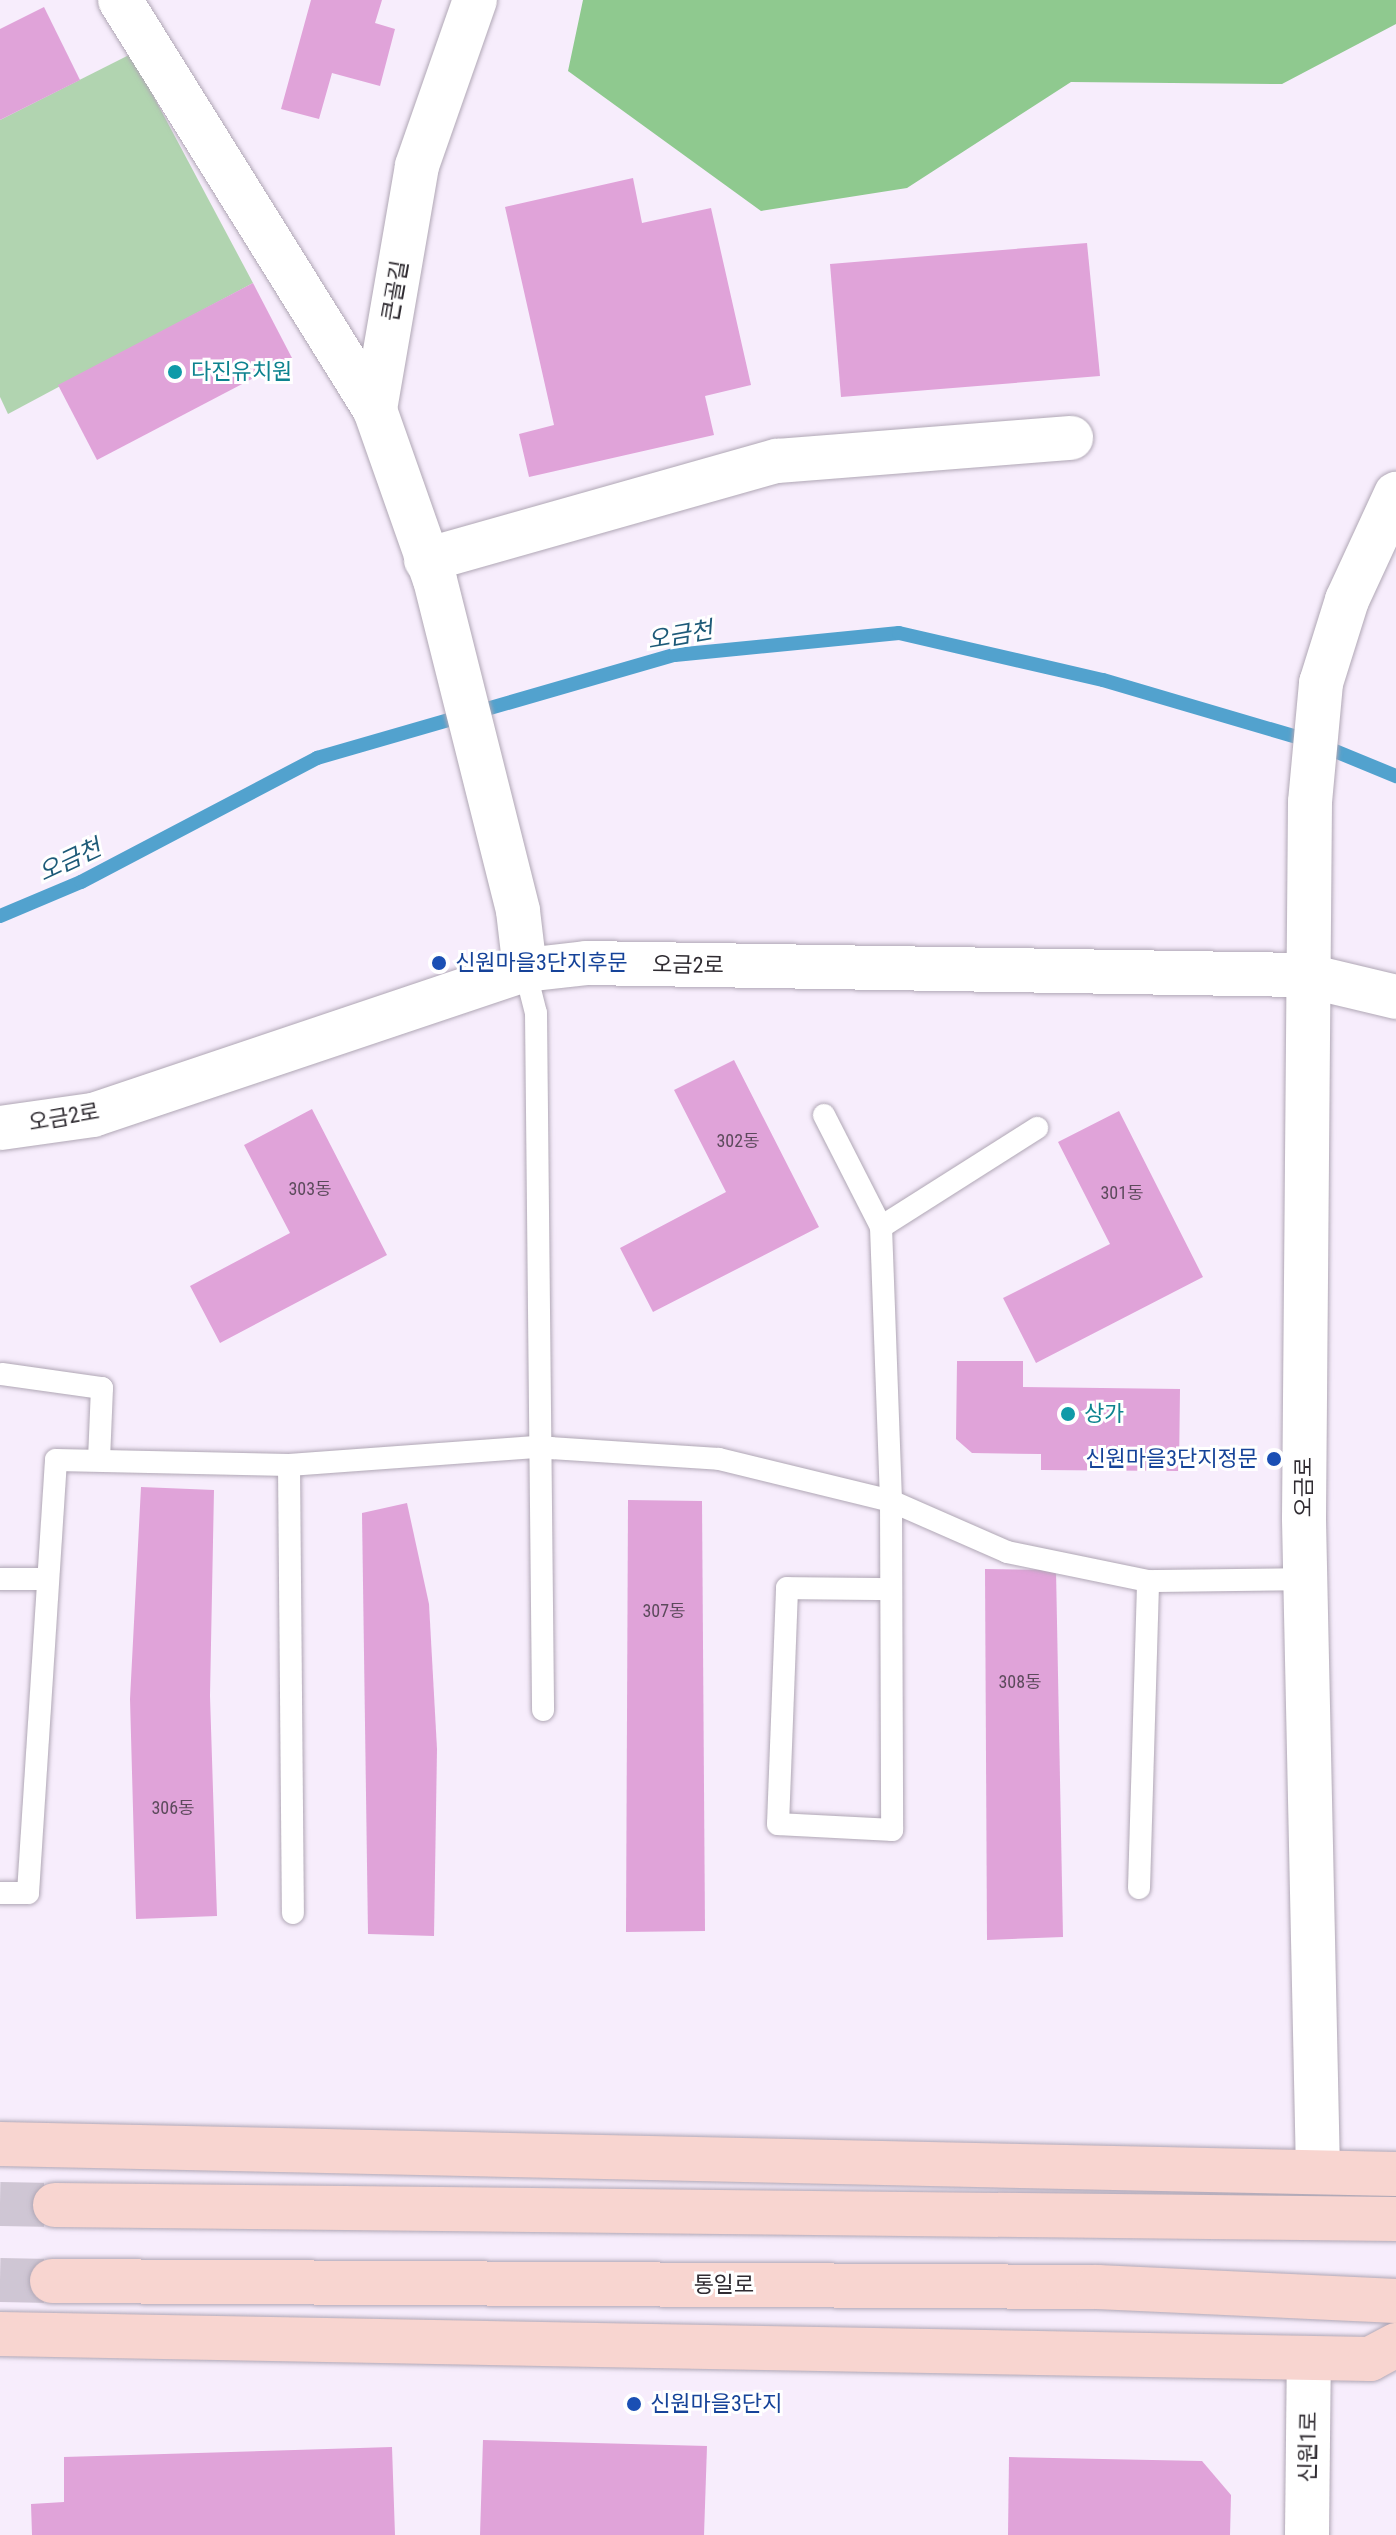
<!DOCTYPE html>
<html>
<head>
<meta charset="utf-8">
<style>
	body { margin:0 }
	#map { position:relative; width:1396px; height:2535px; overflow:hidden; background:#f7edfc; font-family:"Roboto Condensed","Noto Sans KR",sans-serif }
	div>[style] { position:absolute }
	.green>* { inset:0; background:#b1d4b0 }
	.forest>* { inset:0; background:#8fc98f }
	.stream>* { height:14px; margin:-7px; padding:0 7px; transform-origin:7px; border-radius:7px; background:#52a2ce }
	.building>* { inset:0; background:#e0a3d9 }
	.primary-tunnel>* { height:44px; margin-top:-22px; transform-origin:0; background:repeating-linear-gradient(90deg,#cfc6d4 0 44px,transparent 0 66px) }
	.roads { filter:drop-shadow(0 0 2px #b0a7b5) drop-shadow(0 0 2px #b0a7b5) }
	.service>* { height:22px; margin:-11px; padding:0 11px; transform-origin:11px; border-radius:11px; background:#fff }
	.minor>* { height:44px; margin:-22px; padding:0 22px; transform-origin:22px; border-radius:22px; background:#fff }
	.tertiary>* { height:44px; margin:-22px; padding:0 22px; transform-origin:22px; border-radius:22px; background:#fff }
	.primary>* { height:44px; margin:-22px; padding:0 22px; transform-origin:22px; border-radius:22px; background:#f8d5d0 }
	.dots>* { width:22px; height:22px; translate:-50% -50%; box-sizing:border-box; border:4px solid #fff; border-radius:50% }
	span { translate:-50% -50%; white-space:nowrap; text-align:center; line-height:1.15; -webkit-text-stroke:6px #fff; paint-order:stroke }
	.number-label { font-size:18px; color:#5c4a5c }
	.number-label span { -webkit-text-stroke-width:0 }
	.street-label { font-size:22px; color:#302c32 }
	.culture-label { font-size:22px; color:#0d838f }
	.left { translate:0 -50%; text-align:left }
	.transit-label { font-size:22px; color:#164399 }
	.right { translate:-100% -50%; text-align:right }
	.water-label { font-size:24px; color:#1d5a78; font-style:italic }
</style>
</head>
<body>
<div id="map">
	<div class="green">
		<i style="clip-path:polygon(131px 54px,253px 283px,8px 414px,0 397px,0 120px)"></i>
	</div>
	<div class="forest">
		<i style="clip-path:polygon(583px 0,1396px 0,1396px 24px,1282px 84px,1071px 82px,907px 188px,761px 211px,568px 71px)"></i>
	</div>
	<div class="stream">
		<i style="left:0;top:916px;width:88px;rotate:-22.8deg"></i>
		<i style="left:81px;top:882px;width:267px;rotate:-27.7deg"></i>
		<i style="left:317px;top:758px;width:373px;rotate:-16.1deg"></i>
		<i style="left:675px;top:655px;width:225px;rotate:-5.6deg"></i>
		<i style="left:899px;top:633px;width:209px;rotate:13deg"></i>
		<i style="left:1103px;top:680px;width:219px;rotate:16.4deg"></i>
		<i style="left:1313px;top:742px;width:90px;rotate:22.3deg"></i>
	</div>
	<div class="building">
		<i style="clip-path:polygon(311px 0,382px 0,375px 23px,395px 29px,380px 86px,332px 73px,319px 119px,281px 109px)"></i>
		<i style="clip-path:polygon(44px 7px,80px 80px,0 120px,0 29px)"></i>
		<i style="clip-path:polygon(633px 178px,642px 223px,711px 208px,751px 385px,705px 396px,714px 435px,529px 477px,519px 434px,554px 425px,505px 207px)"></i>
		<i style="clip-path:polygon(1087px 243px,1100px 376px,841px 397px,830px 264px)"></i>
		<i style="clip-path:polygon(253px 283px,292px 358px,97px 460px,58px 385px)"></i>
		<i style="clip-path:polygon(734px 1060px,819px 1227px,653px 1312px,620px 1248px,726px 1192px,674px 1090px)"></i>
		<i style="clip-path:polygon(312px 1109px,387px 1255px,220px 1343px,190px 1286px,290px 1233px,244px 1145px)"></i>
		<i style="clip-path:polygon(1119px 1111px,1203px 1277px,1036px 1363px,1003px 1298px,1110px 1244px,1058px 1142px)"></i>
		<i style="clip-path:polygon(957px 1361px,1023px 1361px,1023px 1387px,1180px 1389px,1179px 1471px,1041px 1470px,1041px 1454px,972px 1453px,956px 1439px)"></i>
		<i style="clip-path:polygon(141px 1487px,214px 1490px,210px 1696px,217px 1916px,136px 1919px,130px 1699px)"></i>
		<i style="clip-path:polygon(628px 1500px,702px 1501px,705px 1931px,626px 1932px)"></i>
		<i style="clip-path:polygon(407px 1503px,429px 1604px,437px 1749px,434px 1936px,368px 1934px,362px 1513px)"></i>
		<i style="clip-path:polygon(985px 1569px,1056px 1570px,1063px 1937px,987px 1940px)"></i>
		<i style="clip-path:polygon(483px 2440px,707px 2446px,704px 2535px,480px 2535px)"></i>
		<i style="clip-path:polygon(392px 2447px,395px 2535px,32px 2535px,31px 2504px,64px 2502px,64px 2457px)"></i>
		<i style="clip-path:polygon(1009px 2457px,1202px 2461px,1231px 2495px,1230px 2535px,1008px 2535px)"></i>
	</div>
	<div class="primary-tunnel">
		<i style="left:0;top:2204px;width:55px;rotate:1deg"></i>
		<i style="left:0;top:2280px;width:52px;rotate:1.1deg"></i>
	</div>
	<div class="roads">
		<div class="service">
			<i style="left:525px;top:970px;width:44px;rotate:75.7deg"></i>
			<i style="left:536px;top:1013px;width:697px;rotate:89.42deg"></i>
			<i style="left:824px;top:1115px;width:126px;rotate:63deg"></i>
			<i style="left:881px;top:1227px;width:274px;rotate:87.9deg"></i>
			<i style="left:891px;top:1501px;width:329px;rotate:89.8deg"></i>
			<i style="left:892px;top:1830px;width:114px;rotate:-177deg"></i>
			<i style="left:778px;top:1824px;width:236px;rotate:-87.8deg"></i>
			<i style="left:787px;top:1588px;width:102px;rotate:0.6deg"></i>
			<i style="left:881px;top:1227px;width:185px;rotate:-32.4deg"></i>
			<i style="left:2px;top:1374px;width:101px;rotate:8deg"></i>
			<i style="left:102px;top:1388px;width:71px;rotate:92.4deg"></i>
			<i style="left:289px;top:1465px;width:448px;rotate:89.5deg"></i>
			<i style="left:0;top:1579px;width:45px"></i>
			<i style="left:1139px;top:1888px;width:307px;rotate:-88.3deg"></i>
			<i style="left:0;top:1893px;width:28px"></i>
			<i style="left:28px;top:1893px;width:434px;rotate:-86.3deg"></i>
			<i style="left:56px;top:1460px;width:233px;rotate:1.2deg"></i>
			<i style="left:289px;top:1465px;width:247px;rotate:-4.2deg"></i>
			<i style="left:535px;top:1447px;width:184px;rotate:3.7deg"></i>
			<i style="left:719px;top:1459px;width:177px;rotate:13.7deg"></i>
			<i style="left:891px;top:1501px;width:127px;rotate:23.7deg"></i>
			<i style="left:1007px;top:1552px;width:144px;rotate:11.6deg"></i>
			<i style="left:1148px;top:1581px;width:157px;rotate:-0.7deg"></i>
		</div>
		<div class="minor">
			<i style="left:120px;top:0;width:483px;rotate:58.1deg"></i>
			<i style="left:475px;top:0;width:176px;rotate:109.3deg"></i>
			<i style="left:417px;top:166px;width:248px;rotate:99.8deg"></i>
			<i style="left:375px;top:410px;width:180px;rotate:70.6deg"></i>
			<i style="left:435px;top:580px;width:341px;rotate:75.9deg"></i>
			<i style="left:518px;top:911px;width:59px;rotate:83.2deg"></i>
			<i style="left:426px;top:560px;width:365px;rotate:-15.8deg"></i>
			<i style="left:777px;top:461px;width:295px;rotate:-4.5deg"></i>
			<i style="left:1304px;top:975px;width:95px;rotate:13.4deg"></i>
		</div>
		<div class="tertiary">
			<i style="left:0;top:1128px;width:94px;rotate:-8deg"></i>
			<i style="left:93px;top:1115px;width:456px;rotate:-18.6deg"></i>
			<i style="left:525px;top:970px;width:61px;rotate:-6.5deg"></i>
			<i style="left:586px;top:963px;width:718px;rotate:0.96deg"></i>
			<i style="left:1318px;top:2172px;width:654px;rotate:-91.23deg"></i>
			<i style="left:1304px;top:1518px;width:716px;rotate:-89.52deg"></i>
			<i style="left:1310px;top:802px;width:120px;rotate:-84.7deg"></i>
			<i style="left:1321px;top:683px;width:87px;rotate:-72.6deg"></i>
			<i style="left:1347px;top:600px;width:117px;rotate:-65.2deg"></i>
			<i style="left:1307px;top:2535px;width:177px;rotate:-89.4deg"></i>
		</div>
		<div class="primary">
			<i style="left:0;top:2144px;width:1396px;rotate:1.23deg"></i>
			<i style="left:55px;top:2205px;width:1341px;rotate:0.6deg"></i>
			<i style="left:52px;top:2281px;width:1046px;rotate:0.33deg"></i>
			<i style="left:1098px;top:2287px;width:298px;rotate:2.7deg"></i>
			<i style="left:0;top:2334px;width:1370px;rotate:1.05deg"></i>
			<i style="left:1370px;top:2359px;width:30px;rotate:-28deg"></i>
		</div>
	</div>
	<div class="dots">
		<i style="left:175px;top:372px;background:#0f9aa8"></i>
		<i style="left:439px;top:963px;background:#1a4fb4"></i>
		<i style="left:1068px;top:1414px;background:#0f9aa8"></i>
		<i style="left:1274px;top:1459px;background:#1a4fb4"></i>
		<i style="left:634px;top:2404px;background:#1a4fb4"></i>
	</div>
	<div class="number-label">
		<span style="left:738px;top:1141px">302동</span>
		<span style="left:310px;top:1189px">303동</span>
		<span style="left:1122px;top:1193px">301동</span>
		<span style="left:664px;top:1611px">307동</span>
		<span style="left:1020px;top:1682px">308동</span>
		<span style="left:173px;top:1808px">306동</span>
	</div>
	<div class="street-label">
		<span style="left:395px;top:291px;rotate:-80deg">큰골길</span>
		<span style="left:688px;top:965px;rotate:1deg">오금2로</span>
		<span style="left:64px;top:1117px;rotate:-10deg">오금2로</span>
		<span style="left:1304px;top:1487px;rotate:-90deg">오금로</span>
		<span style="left:724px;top:2285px">통일로</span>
		<span style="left:1308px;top:2447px;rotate:-89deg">신원1로</span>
	</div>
	<div class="culture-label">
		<span class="left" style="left:191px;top:372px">다진유치원</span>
		<span class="left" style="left:1084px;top:1414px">상가</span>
	</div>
	<div class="transit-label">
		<span class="left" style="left:455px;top:963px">신원마을3단지후문</span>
		<span class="right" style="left:1258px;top:1459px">신원마을3단지정문</span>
		<span class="left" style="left:650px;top:2404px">신원마을3단지</span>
	</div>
	<div class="water-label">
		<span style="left:680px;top:636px;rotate:-10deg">오금천</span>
		<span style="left:70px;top:861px;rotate:-25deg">오금천</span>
	</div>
</div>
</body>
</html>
